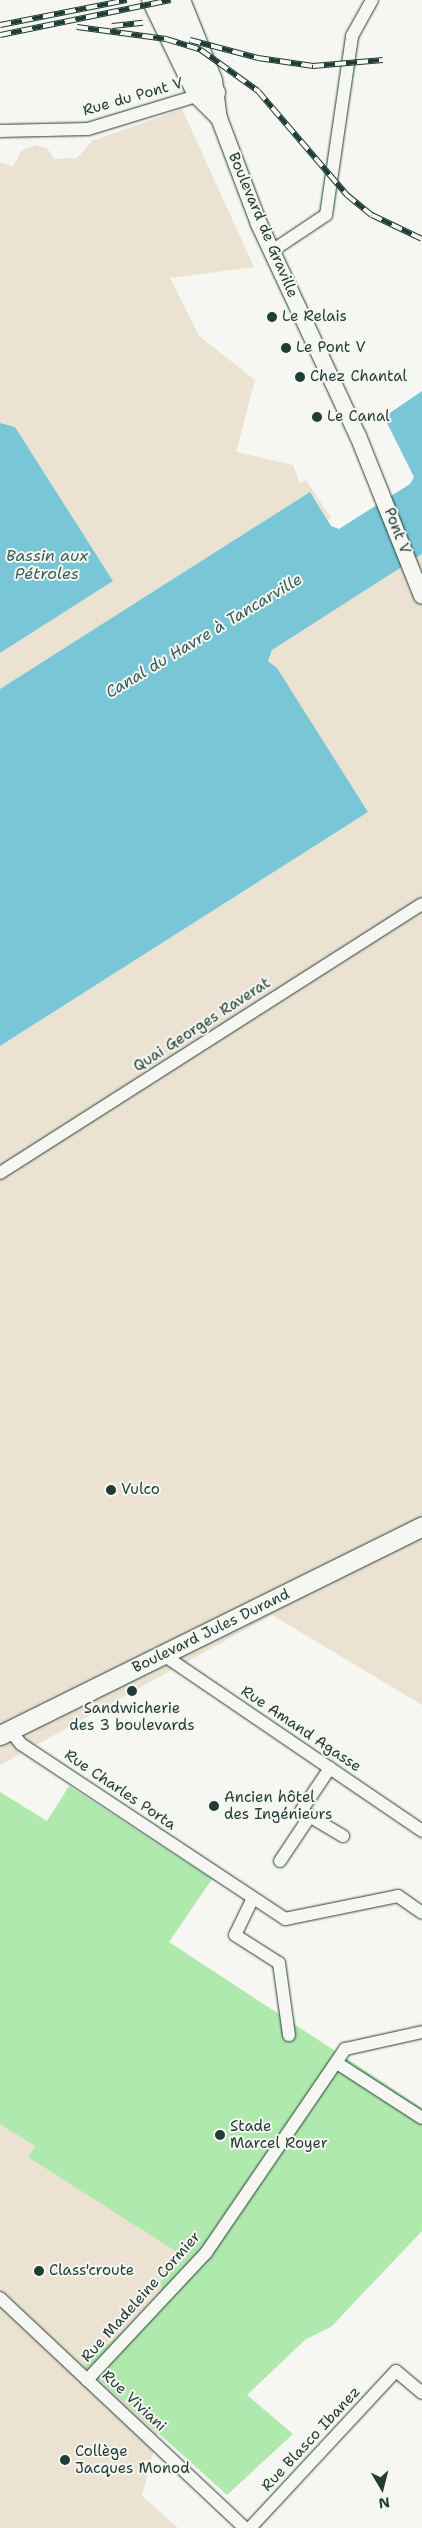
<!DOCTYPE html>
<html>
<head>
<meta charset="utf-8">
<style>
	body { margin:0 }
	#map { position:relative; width:422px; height:2528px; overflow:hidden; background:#f6f6f2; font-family:"Shantell Sans",sans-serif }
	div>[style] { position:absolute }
	.built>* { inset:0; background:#ece2d2 }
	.green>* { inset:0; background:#b0e9ad }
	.water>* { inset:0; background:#78c6d6 }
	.roads { filter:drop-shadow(0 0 1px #1f3d34) drop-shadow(0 0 1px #1f3d34) }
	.minor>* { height:12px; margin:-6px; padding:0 6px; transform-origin:6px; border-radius:6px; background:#f6f6f2 }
	.tertiary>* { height:16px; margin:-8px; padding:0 8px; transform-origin:8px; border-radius:8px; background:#f6f6f2 }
	.secondary>* { height:19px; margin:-9.5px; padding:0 9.5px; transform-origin:9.5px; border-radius:9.5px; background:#f6f6f2 }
	.rail>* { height:5.5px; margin-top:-2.75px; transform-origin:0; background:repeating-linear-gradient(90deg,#f6f6f2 0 11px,#1f3d34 0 22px); box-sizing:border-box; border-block:1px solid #1f3d34 }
	.dots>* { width:14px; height:14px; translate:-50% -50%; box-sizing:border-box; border:2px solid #f6f6f2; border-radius:50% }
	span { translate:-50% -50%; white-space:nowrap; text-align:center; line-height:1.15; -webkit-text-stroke:4px #f6f6f2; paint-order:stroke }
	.street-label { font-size:15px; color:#1f3d34 }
	.poi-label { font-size:15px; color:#1f3d34 }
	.left { translate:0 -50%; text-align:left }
	.water-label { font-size:16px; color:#355f5c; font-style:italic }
	.north { position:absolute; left:357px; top:2463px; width:50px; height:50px; -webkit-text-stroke:4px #f6f6f2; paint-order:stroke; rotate:172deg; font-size:14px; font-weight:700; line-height:20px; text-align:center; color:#1f3d34 }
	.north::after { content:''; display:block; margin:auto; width:18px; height:22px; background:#1f3d34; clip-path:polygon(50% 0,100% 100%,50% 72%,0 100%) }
</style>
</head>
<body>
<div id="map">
	<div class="built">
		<i style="clip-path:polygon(182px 109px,254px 267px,170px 278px,199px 336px,255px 380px,236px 452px,293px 465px,300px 483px,306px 480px,331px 518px,328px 520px,310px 492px,0 689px,0 653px,113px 581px,15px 427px,0 423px,0 162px,13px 167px,21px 151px,35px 145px,47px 148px,54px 159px,77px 158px,92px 141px)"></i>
		<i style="clip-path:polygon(422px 554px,422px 1705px,272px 1615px,0 1765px,0 1046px,368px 812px,277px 669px,268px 661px,272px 650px)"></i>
		<i style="clip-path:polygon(0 2020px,198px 2277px,142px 2496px,178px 2528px,0 2528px)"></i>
	</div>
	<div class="green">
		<i style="clip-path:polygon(69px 1786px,212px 1879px,169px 1942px,422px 2108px,422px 2231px,331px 2327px,306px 2339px,247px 2395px,293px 2434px,227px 2495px,84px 2366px,162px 2296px,161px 2282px,180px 2254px,28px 2157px,35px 2146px,0 2124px,0 1792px,47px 1821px)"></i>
	</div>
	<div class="water">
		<i style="clip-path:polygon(422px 391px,422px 554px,272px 650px,268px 661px,277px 668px,368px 812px,0 1046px,0 689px,310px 492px,331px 526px,339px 529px,410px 484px,414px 477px,384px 417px)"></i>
		<i style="clip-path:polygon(0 423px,15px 427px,113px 581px,0 653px)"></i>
	</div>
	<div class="roads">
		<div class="minor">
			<i style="left:0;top:131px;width:88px;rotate:-1.3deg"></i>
			<i style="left:88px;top:129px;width:120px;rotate:-16.9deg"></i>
			<i style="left:272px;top:251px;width:65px;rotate:-33.7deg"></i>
			<i style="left:326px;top:215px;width:181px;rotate:-81.7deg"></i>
			<i style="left:352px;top:36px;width:41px;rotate:-60.9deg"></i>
			<i style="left:0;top:1173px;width:500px;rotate:-32.52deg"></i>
			<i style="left:162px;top:1654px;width:315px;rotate:34.2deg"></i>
			<i style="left:10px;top:1730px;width:18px;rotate:52deg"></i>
			<i style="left:21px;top:1744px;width:317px;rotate:33.5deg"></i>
			<i style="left:285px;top:1919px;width:115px;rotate:-11.5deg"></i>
			<i style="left:398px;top:1896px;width:29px;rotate:35deg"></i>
			<i style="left:330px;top:1768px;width:52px;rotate:124deg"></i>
			<i style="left:301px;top:1811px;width:49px;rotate:30.8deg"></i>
			<i style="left:280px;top:1861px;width:54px;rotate:-56.3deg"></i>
			<i style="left:253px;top:1898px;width:41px;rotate:115.9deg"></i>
			<i style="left:235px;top:1935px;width:52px;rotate:32.5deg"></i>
			<i style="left:279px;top:1963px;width:73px;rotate:82.1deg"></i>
			<i style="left:337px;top:2063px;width:101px;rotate:32.9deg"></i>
			<i style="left:0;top:2298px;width:336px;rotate:43.2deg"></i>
			<i style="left:87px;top:2380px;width:174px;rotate:-46.9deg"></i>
			<i style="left:206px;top:2253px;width:247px;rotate:-55.7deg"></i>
			<i style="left:345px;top:2049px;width:79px;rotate:-12.4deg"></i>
			<i style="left:250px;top:2528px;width:214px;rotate:-47.1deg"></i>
			<i style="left:396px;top:2371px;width:34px;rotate:40deg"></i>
		</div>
		<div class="tertiary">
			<i style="left:150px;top:0;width:106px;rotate:64.2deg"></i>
			<i style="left:196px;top:95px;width:33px;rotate:45deg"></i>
			<i style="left:182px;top:0;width:86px;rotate:68.2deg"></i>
			<i style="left:214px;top:80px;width:38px;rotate:83deg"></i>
			<i style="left:219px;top:118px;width:113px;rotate:69.3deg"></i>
			<i style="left:259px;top:224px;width:234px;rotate:65deg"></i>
			<i style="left:358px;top:436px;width:172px;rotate:68.2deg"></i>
		</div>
		<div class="secondary">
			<i style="left:166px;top:0;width:88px;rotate:65.8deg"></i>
			<i style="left:202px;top:80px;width:18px;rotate:43deg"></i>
			<i style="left:0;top:1735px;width:471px;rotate:-26.3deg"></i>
		</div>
	</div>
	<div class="rail">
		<i style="left:0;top:25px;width:129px;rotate:-11.1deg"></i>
		<i style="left:112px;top:26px;width:31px;rotate:-6deg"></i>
		<i style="left:77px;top:27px;width:90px;rotate:7.7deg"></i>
		<i style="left:166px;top:39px;width:37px;rotate:17deg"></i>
		<i style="left:201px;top:50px;width:70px;rotate:35.7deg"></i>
		<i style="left:258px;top:91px;width:137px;rotate:49.4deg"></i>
		<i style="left:347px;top:195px;width:32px;rotate:39deg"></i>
		<i style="left:372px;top:215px;width:55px;rotate:25.6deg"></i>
		<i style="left:0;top:35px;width:174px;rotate:-11.6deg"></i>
		<i style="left:190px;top:40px;width:70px;rotate:14.8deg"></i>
		<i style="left:258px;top:58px;width:56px;rotate:8.3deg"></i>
		<i style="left:313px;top:66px;width:70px;rotate:-4.9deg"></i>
	</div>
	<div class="dots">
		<i style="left:272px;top:317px;background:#1f3d34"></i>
		<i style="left:286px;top:348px;background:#1f3d34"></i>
		<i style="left:300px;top:377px;background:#1f3d34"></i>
		<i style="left:317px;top:417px;background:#1f3d34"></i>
		<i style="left:111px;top:1490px;background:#1f3d34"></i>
		<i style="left:132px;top:1691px;background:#1f3d34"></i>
		<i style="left:214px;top:1806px;background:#1f3d34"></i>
		<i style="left:220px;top:2135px;background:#1f3d34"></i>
		<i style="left:39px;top:2271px;background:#1f3d34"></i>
		<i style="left:65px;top:2460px;background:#1f3d34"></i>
	</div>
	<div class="street-label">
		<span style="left:133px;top:97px;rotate:-16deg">Rue du Pont V</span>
		<span style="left:263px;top:225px;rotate:67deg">Boulevard de Graville</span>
		<span style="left:397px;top:531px;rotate:69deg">Pont V</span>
		<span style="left:202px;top:1025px;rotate:-33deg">Quai Georges Raverat</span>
		<span style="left:211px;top:1631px;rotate:-26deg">Boulevard Jules Durand</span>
		<span style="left:301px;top:1729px;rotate:34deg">Rue Amand Agasse</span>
		<span style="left:120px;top:1790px;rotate:34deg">Rue Charles Porta</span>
		<span style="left:141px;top:2297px;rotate:-48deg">Rue Madeleine Cormier</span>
		<span style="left:134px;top:2401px;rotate:43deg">Rue Viviani</span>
		<span style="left:311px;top:2439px;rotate:-47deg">Rue Blasco Ibanez</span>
	</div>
	<div class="poi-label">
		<span class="left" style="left:282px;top:317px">Le Relais</span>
		<span class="left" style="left:296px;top:348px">Le Pont V</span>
		<span class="left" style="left:310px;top:377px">Chez Chantal</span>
		<span class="left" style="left:327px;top:417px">Le Canal</span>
		<span class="left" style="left:121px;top:1490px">Vulco</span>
		<span style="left:132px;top:1717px">Sandwicherie<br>des 3 boulevards</span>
		<span class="left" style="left:224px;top:1806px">Ancien hôtel<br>des Ingénieurs</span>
		<span class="left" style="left:230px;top:2135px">Stade<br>Marcel Royer</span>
		<span class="left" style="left:49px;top:2271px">Class'croute</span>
		<span class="left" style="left:75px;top:2460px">Collège<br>Jacques Monod</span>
	</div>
	<div class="water-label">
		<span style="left:47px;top:565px">Bassin aux<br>Pétroles</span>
		<span style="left:204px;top:636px;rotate:-31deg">Canal du Havre à Tancarville</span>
	</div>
	<div class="north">N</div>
</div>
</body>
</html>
